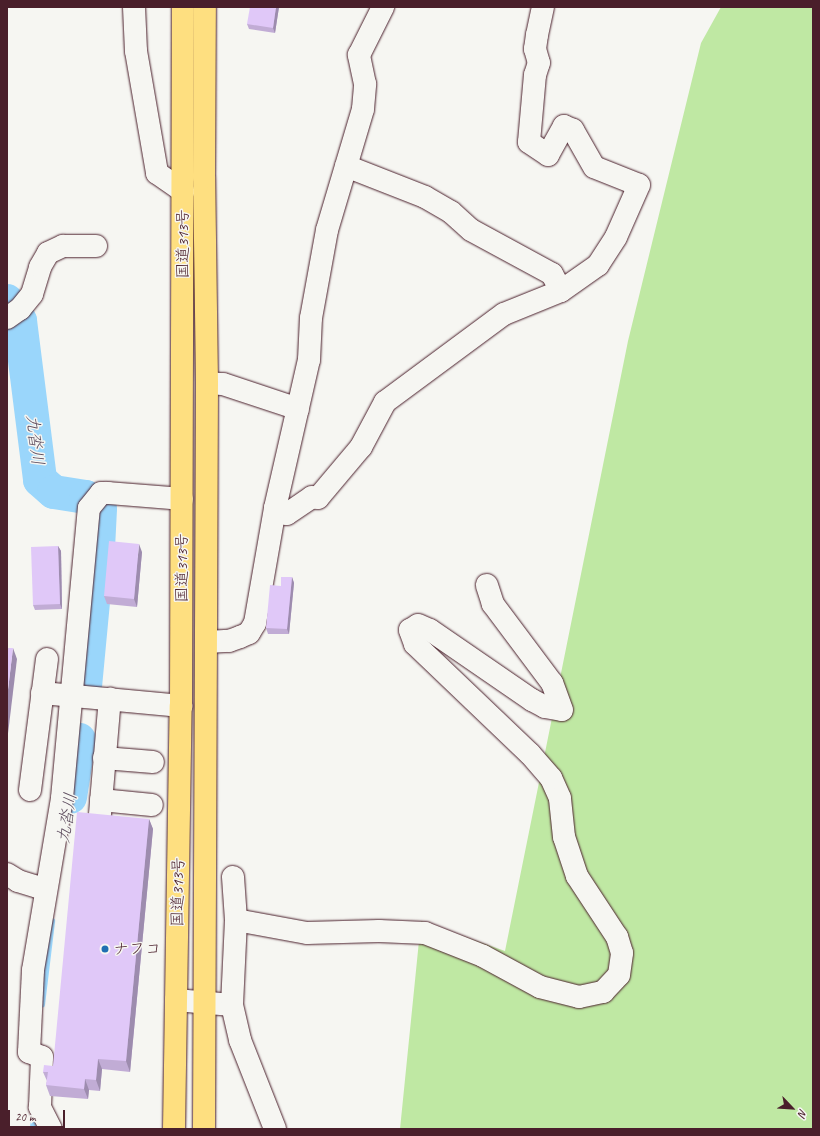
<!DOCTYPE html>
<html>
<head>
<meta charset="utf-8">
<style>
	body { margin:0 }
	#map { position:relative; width:820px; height:1136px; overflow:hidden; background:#f6f6f2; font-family:Caveat,"Klee One",sans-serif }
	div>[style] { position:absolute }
	.green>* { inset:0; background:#bfe8a3 }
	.stream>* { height:5.5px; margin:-2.75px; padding:0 2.75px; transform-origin:2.75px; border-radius:2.75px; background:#9ad6fb }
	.river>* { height:34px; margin:-17px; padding:0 17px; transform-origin:17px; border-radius:17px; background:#9ad6fb }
	.roads { filter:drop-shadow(0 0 1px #4a1f2b) drop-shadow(0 0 1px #4a1f2b) }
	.minor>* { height:22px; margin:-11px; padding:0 11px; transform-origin:11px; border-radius:11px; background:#f6f6f2 }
	.highway>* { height:22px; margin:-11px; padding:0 11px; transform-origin:11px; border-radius:11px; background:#fedf80 }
	.wall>* { inset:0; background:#c1acd5 }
	.shaded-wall>* { inset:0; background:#9d8cae }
	.building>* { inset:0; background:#e0c8f8 }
	.dots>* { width:11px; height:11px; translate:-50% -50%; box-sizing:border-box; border:2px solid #f6f6f2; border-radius:50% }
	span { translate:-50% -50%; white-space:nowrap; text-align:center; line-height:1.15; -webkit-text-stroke:3px #f6f6f2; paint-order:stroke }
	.street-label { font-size:16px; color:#4a1f2b }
	.poi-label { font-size:16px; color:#4a1f2b }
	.left { translate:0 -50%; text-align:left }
	.water-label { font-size:17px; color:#5e4d5f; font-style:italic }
	.frame { position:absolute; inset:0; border:8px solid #4a1f2b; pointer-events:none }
	.north { position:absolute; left:772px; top:1088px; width:40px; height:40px; -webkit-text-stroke:3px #f6f6f2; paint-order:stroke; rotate:115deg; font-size:11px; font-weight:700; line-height:16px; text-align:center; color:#4a1f2b }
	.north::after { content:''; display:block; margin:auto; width:14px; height:18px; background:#4a1f2b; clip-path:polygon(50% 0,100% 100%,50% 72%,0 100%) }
	.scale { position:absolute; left:8px; top:1110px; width:57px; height:18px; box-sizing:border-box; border:2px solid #4a1f2b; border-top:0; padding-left:5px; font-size:12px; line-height:14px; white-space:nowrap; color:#4a1f2b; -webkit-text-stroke:3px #f6f6f2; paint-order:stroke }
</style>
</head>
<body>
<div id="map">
	<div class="green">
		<i style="clip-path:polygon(721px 7px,813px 7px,813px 1129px,400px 1129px,421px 921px,505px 951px,628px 341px,701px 43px)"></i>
	</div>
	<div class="stream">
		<i style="left:42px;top:1005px;width:84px;rotate:-83.1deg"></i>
		<i style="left:33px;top:1129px;width:13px;rotate:-86deg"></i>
	</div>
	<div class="river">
		<i style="left:7px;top:301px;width:24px;rotate:57deg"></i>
		<i style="left:20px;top:321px;width:160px;rotate:82.8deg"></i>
		<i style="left:40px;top:480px;width:18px;rotate:41deg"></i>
		<i style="left:54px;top:492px;width:32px;rotate:9deg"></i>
		<i style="left:86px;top:497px;width:18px;rotate:41deg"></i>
		<i style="left:100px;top:509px;width:40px;rotate:92.9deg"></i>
		<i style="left:98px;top:549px;width:139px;rotate:95.4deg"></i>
		<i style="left:70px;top:797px;width:58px;rotate:-81deg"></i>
	</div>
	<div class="roads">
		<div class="minor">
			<i style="left:134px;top:7px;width:44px;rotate:87.4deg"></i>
			<i style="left:136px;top:51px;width:124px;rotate:80.2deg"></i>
			<i style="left:157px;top:173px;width:32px;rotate:35deg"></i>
			<i style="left:346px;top:166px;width:85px;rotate:21.4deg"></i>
			<i style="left:425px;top:197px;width:30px;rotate:30deg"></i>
			<i style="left:451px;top:212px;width:27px;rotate:42deg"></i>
			<i style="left:471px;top:230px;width:92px;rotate:28.5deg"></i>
			<i style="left:552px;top:274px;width:19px;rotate:62deg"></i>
			<i style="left:7px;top:318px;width:16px;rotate:-35deg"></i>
			<i style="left:20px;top:309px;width:19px;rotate:-51deg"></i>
			<i style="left:32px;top:294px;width:28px;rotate:-73deg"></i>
			<i style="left:40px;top:267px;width:16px;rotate:-60deg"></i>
			<i style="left:48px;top:253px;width:17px;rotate:-25deg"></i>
			<i style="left:63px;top:246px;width:33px"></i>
			<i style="left:207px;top:383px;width:16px;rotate:4deg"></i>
			<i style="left:223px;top:384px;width:79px;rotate:18.4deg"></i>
			<i style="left:275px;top:508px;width:13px;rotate:27deg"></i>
			<i style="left:287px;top:514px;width:30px;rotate:-34deg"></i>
			<i style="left:312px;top:497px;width:6px;rotate:9deg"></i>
			<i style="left:318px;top:498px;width:67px;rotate:-49.9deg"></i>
			<i style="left:361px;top:447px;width:51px;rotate:-61.9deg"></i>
			<i style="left:385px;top:402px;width:148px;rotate:-36.5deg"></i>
			<i style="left:504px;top:314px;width:61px;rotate:-22deg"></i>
			<i style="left:561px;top:291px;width:45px;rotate:-35.1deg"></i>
			<i style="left:598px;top:265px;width:33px;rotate:-57deg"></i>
			<i style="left:616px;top:237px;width:57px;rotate:-66.1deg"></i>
			<i style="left:639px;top:185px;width:48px;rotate:-158.2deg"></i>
			<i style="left:594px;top:167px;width:43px;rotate:-119.6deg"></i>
			<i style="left:573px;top:130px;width:10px;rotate:-156deg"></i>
			<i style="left:564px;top:126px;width:33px;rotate:119deg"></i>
			<i style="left:548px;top:155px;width:23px;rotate:-146deg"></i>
			<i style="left:529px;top:142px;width:67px;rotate:-84.9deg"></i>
			<i style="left:535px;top:75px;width:13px;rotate:-72deg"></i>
			<i style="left:539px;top:63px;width:15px;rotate:-106deg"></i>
			<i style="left:535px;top:49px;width:14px;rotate:-82deg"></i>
			<i style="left:537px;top:35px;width:29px;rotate:-78deg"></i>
			<i style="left:207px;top:642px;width:22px;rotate:-3deg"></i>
			<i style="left:229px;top:641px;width:12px;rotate:-20deg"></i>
			<i style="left:240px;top:637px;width:10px;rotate:-24deg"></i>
			<i style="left:249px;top:633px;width:12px;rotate:-59deg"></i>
			<i style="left:255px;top:623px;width:117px;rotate:-80.1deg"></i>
			<i style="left:275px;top:508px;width:152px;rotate:-77.1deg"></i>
			<i style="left:309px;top:360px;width:42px;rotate:-87.3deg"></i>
			<i style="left:311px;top:318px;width:89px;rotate:-79.7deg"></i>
			<i style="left:327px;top:230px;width:126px;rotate:-73.4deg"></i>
			<i style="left:363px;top:109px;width:25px;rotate:-85deg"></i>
			<i style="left:365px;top:84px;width:30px;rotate:-102deg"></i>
			<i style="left:359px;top:55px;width:54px;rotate:-63.4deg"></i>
			<i style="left:42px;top:693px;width:140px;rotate:5.3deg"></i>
			<i style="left:104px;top:758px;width:49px;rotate:4.7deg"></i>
			<i style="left:30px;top:790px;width:132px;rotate:-82.6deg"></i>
			<i style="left:101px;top:800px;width:51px;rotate:5.6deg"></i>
			<i style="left:100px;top:814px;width:116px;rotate:-85.1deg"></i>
			<i style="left:7px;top:874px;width:13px;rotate:32deg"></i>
			<i style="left:18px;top:881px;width:28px;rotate:17deg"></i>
			<i style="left:233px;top:877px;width:43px;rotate:86deg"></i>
			<i style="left:176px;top:1000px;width:56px;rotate:5.1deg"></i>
			<i style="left:232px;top:1005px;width:36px;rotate:77deg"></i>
			<i style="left:240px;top:1040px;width:96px;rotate:68.5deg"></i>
			<i style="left:232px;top:1005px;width:85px;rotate:-87.3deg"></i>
			<i style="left:236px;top:920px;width:72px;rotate:10.4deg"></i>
			<i style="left:307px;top:933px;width:72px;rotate:-1.6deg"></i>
			<i style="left:379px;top:931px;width:46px;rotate:2.5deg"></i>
			<i style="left:425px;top:933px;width:62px;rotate:21.6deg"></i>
			<i style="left:483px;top:956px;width:65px;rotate:28.5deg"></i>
			<i style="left:540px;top:987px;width:40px;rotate:14.4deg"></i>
			<i style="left:579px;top:997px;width:25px;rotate:-12deg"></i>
			<i style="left:603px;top:992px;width:23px;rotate:-47deg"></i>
			<i style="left:619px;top:975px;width:22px;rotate:-82deg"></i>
			<i style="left:622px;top:953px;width:17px;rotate:-107deg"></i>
			<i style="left:617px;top:937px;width:73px;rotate:-123.3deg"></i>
			<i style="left:577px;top:876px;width:41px;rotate:-108.4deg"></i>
			<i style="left:564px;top:837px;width:39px;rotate:-96deg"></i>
			<i style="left:560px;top:798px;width:22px;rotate:-114deg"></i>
			<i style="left:551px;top:778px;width:32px;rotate:-131deg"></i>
			<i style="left:530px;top:754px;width:159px;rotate:-136.3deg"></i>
			<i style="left:415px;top:644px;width:15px;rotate:-110deg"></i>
			<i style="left:410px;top:630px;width:9px;rotate:-32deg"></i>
			<i style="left:418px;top:625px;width:13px;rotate:23deg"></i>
			<i style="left:430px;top:630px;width:124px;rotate:34.5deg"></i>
			<i style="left:532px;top:700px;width:15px;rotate:28deg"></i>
			<i style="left:545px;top:707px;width:17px;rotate:10deg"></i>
			<i style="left:562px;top:710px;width:29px;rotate:-110deg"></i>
			<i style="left:552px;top:683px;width:99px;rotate:-126.8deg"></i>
			<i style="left:493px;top:604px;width:20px;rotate:-108deg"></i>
			<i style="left:51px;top:1129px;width:25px;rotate:-117deg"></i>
			<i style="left:40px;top:1107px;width:50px;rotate:-87.7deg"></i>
			<i style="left:42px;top:1057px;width:14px;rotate:-159deg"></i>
			<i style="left:29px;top:1052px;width:82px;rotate:-87.2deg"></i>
			<i style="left:33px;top:970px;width:174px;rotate:-80.4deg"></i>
			<i style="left:62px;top:798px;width:291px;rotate:-84.7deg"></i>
			<i style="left:89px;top:508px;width:19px;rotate:-51deg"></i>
			<i style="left:101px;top:493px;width:7px"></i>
			<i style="left:108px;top:493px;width:74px;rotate:4.6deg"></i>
		</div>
		<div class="highway">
			<i style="left:174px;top:1129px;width:423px;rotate:-89.1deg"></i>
			<i style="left:181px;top:706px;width:699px;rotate:-89.84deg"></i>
			<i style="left:204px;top:1129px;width:746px;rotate:-89.77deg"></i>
			<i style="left:207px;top:383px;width:206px;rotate:-90.8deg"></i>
			<i style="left:204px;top:177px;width:170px;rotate:-89.7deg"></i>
		</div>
	</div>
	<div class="wall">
		<i style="clip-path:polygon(279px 7px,275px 33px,249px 29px,247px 24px)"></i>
		<i style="clip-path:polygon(58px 546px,61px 551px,62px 609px,35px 610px,33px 605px)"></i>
		<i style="clip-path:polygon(142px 552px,137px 607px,107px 604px,104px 596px)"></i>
		<i style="clip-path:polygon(292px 577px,294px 583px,289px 634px,268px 634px,266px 628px,281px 586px)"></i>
		<i style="clip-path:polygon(149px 819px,153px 829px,130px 1072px,102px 1069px,100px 1091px,89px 1090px,88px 1099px,50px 1096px,46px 1085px,47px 1081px,43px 1072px,53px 1066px)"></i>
	</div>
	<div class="shaded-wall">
		<i style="clip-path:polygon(276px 7px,279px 7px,275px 33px,273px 28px)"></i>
		<i style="clip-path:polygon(139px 544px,142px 552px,137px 607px,134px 599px)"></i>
		<i style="clip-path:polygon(58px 546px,61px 551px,62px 609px,60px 604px)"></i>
		<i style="clip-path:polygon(292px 577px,294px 583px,289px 634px,287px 629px)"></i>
		<i style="clip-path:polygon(13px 648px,17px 659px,7px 742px,7px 698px)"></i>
		<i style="clip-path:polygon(149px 819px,153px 829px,130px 1072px,126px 1061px)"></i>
		<i style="clip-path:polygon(98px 1059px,102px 1069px,100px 1091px,96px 1080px)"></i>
		<i style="clip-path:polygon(85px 1079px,89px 1090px,88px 1099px,84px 1089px)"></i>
	</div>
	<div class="building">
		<i style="clip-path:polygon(250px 7px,276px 7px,273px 28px,247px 24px)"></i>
		<i style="clip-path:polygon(109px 541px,139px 544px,134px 599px,104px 596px)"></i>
		<i style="clip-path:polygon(58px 546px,60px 604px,33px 605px,31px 547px)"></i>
		<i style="clip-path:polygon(281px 577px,292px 577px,287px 629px,266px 628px,270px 585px,281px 586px)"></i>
		<i style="clip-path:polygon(7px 648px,13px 648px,7px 698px)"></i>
		<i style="clip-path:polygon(77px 812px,149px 819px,126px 1061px,98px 1059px,96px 1080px,85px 1079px,84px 1089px,46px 1085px,48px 1072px,43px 1072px,44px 1065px,53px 1066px)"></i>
	</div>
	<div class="dots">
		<i style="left:105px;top:949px;background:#1f6fb2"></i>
	</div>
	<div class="street-label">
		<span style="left:183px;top:244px;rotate:-90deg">国道313号</span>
		<span style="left:182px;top:568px;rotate:-90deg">国道313号</span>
		<span style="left:178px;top:892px;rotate:-89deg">国道313号</span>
	</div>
	<div class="poi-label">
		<span class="left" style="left:113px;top:949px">ナフコ</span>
	</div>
	<div class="water-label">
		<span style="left:35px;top:440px;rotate:83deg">九沓川</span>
		<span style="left:67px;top:818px;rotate:-81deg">九沓川</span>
	</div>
	<div class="frame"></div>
	<div class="north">N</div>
	<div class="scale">20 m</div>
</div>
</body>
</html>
